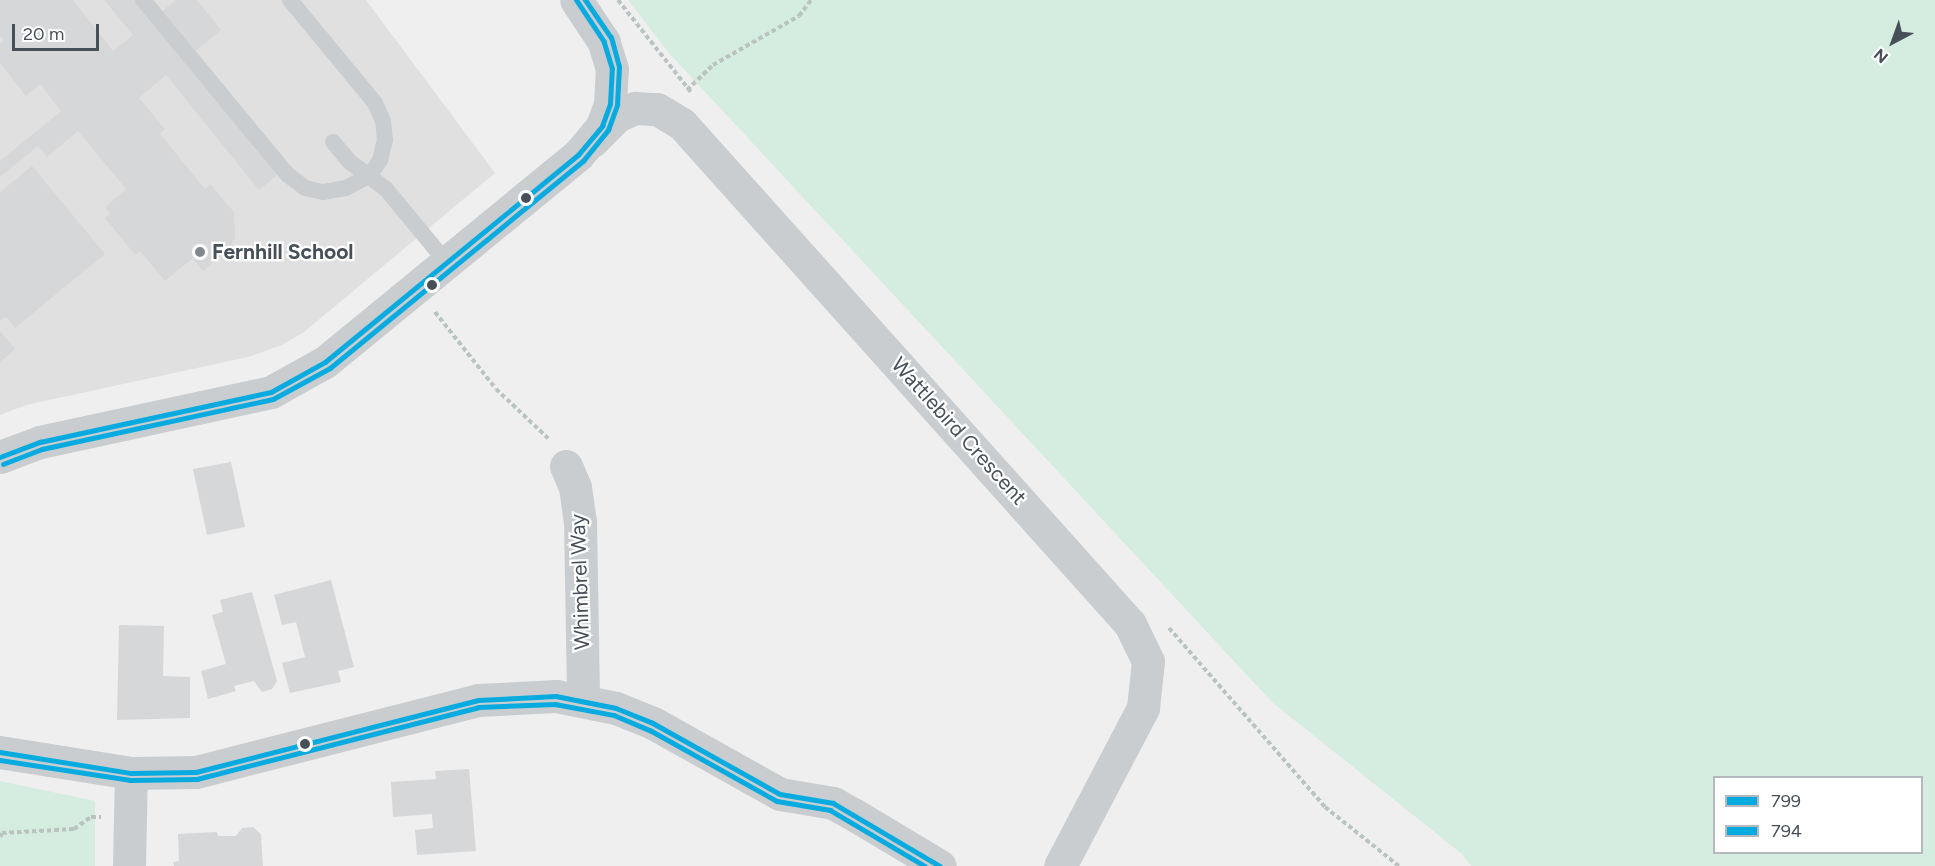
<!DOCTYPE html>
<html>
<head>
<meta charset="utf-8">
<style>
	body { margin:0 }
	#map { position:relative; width:1935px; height:866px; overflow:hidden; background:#efefef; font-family:Figtree,sans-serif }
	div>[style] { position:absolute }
	.education>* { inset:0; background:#e1e0e0 }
	.green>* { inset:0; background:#d5ece0 }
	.building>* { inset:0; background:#d6d7d9 }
	.path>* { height:4px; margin-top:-2px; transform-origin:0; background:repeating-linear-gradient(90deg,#b9c3c0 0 4.5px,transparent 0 7.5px) }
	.service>* { height:16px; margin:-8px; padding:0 8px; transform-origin:8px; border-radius:8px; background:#cacdcf }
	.minor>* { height:33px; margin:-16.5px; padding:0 16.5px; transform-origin:16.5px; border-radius:16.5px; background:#cacdcf }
	.tertiary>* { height:33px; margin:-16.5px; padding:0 16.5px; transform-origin:16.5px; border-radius:16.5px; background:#cacdcf }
	.bus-1>* { height:4.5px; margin:-2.25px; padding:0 2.25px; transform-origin:2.25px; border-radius:2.25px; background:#07abe0 }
	.bus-2>* { height:4.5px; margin:-2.25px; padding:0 2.25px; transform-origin:2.25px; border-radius:2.25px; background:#07abe0 }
	.dots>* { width:16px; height:16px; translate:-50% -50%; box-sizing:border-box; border:3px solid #fff; border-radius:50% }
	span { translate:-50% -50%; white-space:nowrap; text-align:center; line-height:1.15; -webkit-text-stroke:4.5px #fff; paint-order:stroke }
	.poi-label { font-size:21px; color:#475059; font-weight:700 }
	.left { translate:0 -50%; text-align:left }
	.street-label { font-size:21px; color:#475059 }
	.legend { position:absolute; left:1713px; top:776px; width:210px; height:78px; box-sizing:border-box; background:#fff; border:2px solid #b5b9bd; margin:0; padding:8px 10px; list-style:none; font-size:18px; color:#475059 }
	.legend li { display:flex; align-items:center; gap:12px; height:30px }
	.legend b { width:30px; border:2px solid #b5b9bd }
	.north { position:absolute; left:1863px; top:12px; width:60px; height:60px; -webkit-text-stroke:4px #fff; paint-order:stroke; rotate:221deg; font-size:16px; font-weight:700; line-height:24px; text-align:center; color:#475059 }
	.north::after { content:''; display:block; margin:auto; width:21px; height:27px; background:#475059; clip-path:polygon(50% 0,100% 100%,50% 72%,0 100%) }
	.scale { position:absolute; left:12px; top:24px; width:87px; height:27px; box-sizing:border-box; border:3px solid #475059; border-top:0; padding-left:8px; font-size:18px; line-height:21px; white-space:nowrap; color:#475059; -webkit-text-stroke:4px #fff; paint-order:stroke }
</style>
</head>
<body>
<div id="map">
	<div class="education">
		<i style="clip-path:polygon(0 0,366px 0,495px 173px,304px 332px,282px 345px,248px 357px,26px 405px,0 415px)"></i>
	</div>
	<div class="green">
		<i style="clip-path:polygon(evenodd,628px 0,1935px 0,1935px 866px,1471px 866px,1462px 854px,1273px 703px,668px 52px,628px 0,1714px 778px,1922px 778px,1922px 852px,1714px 852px,1714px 778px)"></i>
		<i style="clip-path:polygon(0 781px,95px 801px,95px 866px,0 866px)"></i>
	</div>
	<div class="building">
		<i style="clip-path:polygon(0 0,73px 0,113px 51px,133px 35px,104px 0,135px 0,151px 20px,176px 0,197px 0,221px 30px,185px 60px,278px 174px,259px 190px,166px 75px,139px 98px,165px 129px,160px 134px,205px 189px,210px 184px,234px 212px,235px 237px,229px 249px,203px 271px,193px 258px,165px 281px,140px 251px,135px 255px,105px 218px,110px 214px,105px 207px,126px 189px,78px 131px,47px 157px,38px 146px,0 177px,0 161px,61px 111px,40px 84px,26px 96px,0 63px,0 44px,4px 41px,0 36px)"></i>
		<i style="clip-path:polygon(32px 166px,105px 254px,15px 328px,6px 317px,0 321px,0 192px)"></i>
		<i style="clip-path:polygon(0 331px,15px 349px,0 362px)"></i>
		<i style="clip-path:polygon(231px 462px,245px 527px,207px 535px,193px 469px)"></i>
		<i style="clip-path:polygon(331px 580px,354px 667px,338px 671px,341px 682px,290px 693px,282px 663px,305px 657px,296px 622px,282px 625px,274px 595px)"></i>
		<i style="clip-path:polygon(252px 592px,277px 681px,272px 689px,262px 692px,254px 681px,234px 686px,236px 691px,208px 699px,201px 671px,226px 664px,212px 615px,223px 612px,220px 600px)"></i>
		<i style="clip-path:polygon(119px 625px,164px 626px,163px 676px,190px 677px,190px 718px,117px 720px)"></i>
		<i style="clip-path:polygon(469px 769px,476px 851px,417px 855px,415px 830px,433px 828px,432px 814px,393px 817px,391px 782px,436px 779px,435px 771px)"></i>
		<i style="clip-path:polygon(253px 827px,261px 834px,263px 866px,174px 866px,173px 862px,179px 861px,178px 834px,217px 832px,218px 836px,236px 836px,242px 828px)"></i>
	</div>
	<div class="path">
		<i style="left:618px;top:0;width:117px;rotate:51.6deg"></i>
		<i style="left:687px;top:90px;width:36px;rotate:-44deg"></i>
		<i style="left:713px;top:65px;width:99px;rotate:-29.7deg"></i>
		<i style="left:799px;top:16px;width:20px;rotate:-53deg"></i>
		<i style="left:435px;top:312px;width:98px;rotate:51.6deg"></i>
		<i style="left:496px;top:389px;width:74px;rotate:43.4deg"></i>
		<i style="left:1169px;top:628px;width:237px;rotate:48.9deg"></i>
		<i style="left:1325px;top:807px;width:95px;rotate:38.6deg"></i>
		<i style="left:0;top:837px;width:4px;rotate:-63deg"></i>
		<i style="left:2px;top:833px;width:72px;rotate:-3.2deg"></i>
		<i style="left:74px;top:829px;width:21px;rotate:-35deg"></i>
		<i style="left:91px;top:817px;width:10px"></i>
	</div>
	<div class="service">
		<i style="left:143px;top:0;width:227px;rotate:50.4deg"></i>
		<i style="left:288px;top:175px;width:21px;rotate:37deg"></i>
		<i style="left:305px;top:188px;width:18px;rotate:13deg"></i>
		<i style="left:323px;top:192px;width:23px;rotate:-10deg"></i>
		<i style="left:346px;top:188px;width:26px;rotate:-28deg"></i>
		<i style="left:369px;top:176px;width:19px;rotate:-55deg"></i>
		<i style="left:380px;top:160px;width:21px;rotate:-76deg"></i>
		<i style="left:385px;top:140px;width:19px;rotate:-96deg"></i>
		<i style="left:383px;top:121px;width:20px;rotate:-114deg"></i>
		<i style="left:375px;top:103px;width:134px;rotate:-129.5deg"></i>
		<i style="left:333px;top:142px;width:26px;rotate:50deg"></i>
		<i style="left:350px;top:162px;width:45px;rotate:36.9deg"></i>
		<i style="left:386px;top:189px;width:96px;rotate:50.5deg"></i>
	</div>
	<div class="minor">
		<i style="left:592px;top:141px;width:35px;rotate:-45deg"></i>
		<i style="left:617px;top:116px;width:20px;rotate:-24deg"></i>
		<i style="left:635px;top:108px;width:22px;rotate:3deg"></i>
		<i style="left:657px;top:109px;width:29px;rotate:31deg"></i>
		<i style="left:682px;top:124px;width:671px;rotate:48.14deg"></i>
		<i style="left:1130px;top:624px;width:41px;rotate:64.1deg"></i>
		<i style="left:1148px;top:661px;width:47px;rotate:96.1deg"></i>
		<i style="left:1143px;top:708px;width:178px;rotate:117.7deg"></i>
		<i style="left:566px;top:466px;width:23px;rotate:67deg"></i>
		<i style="left:575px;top:487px;width:34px;rotate:82deg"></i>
		<i style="left:580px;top:521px;width:178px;rotate:89deg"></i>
		<i style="left:129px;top:866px;width:93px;rotate:-88.8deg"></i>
	</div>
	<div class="tertiary">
		<i style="left:0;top:457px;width:43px;rotate:-20.6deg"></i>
		<i style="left:40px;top:442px;width:236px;rotate:-12.2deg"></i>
		<i style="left:271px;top:392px;width:62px;rotate:-29.1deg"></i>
		<i style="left:325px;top:362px;width:327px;rotate:-39.3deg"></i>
		<i style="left:578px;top:155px;width:38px;rotate:-50deg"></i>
		<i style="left:602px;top:126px;width:23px;rotate:-70deg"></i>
		<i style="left:610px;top:104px;width:35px;rotate:-87deg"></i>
		<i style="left:612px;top:69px;width:28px;rotate:-107deg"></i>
		<i style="left:604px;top:42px;width:50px;rotate:-123.7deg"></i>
		<i style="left:0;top:752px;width:133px;rotate:9.1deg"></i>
		<i style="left:131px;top:773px;width:65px;rotate:-0.9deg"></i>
		<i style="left:196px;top:772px;width:291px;rotate:-14.3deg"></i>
		<i style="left:478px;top:700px;width:78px;rotate:-2.9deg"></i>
		<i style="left:556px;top:696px;width:61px;rotate:11.3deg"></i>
		<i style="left:616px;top:708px;width:40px;rotate:22deg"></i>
		<i style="left:653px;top:723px;width:145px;rotate:29.2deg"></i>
		<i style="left:780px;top:794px;width:54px;rotate:9.6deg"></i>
		<i style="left:833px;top:803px;width:23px;rotate:29deg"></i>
		<i style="left:853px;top:814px;width:101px;rotate:30.9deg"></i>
	</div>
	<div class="bus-1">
		<i style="left:0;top:457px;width:43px;rotate:-20.6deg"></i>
		<i style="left:40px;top:442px;width:236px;rotate:-12.2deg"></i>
		<i style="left:271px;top:392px;width:62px;rotate:-29.1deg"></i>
		<i style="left:325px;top:362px;width:327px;rotate:-39.3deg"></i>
		<i style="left:578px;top:155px;width:38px;rotate:-50deg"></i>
		<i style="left:602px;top:126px;width:23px;rotate:-70deg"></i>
		<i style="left:610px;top:104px;width:35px;rotate:-87deg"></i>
		<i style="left:612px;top:69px;width:28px;rotate:-107deg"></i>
		<i style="left:604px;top:42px;width:50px;rotate:-123.7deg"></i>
		<i style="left:0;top:752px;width:133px;rotate:9.1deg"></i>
		<i style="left:131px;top:773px;width:65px;rotate:-0.9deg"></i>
		<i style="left:196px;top:772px;width:291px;rotate:-14.3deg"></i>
		<i style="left:478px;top:700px;width:78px;rotate:-2.9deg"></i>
		<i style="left:556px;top:696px;width:61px;rotate:11.3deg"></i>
		<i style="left:616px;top:708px;width:40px;rotate:22deg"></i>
		<i style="left:653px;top:723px;width:145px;rotate:29.2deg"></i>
		<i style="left:780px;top:794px;width:54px;rotate:9.6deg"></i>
		<i style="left:833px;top:803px;width:124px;rotate:30.5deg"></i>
	</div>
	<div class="bus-2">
		<i style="left:3px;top:464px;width:42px;rotate:-21deg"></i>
		<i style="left:42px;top:449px;width:236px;rotate:-12.2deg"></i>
		<i style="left:273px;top:399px;width:65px;rotate:-28.5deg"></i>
		<i style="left:330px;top:368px;width:327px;rotate:-39.3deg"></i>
		<i style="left:583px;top:161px;width:40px;rotate:-51deg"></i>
		<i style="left:608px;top:130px;width:27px;rotate:-70deg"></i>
		<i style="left:617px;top:105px;width:38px;rotate:-87deg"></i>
		<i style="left:619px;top:67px;width:30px;rotate:-105deg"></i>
		<i style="left:611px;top:38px;width:46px;rotate:-124.4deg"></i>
		<i style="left:0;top:760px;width:132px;rotate:8.7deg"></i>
		<i style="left:130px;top:780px;width:67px;rotate:-0.9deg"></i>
		<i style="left:197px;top:779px;width:291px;rotate:-14.3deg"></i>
		<i style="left:479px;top:707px;width:76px;rotate:-2.3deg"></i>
		<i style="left:555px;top:704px;width:60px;rotate:10.6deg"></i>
		<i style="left:614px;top:715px;width:39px;rotate:23deg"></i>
		<i style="left:650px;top:730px;width:145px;rotate:29.2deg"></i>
		<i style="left:777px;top:801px;width:54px;rotate:9.6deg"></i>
		<i style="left:830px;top:810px;width:110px;rotate:30.5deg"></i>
	</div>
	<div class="dots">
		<i style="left:526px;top:198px;background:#475059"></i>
		<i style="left:200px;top:252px;background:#82888e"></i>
		<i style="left:432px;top:285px;background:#475059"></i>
		<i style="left:305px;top:744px;background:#475059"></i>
	</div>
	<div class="poi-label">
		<span class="left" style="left:212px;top:252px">Fernhill School</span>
	</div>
	<div class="street-label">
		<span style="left:959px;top:431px;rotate:48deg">Wattlebird Crescent</span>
		<span style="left:580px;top:582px;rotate:-92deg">Whimbrel Way</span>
	</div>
	<ul class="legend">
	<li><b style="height:8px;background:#07abe0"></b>799</li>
	<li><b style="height:8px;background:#07abe0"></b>794</li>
	</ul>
	<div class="north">N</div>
	<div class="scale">20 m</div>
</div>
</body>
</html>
